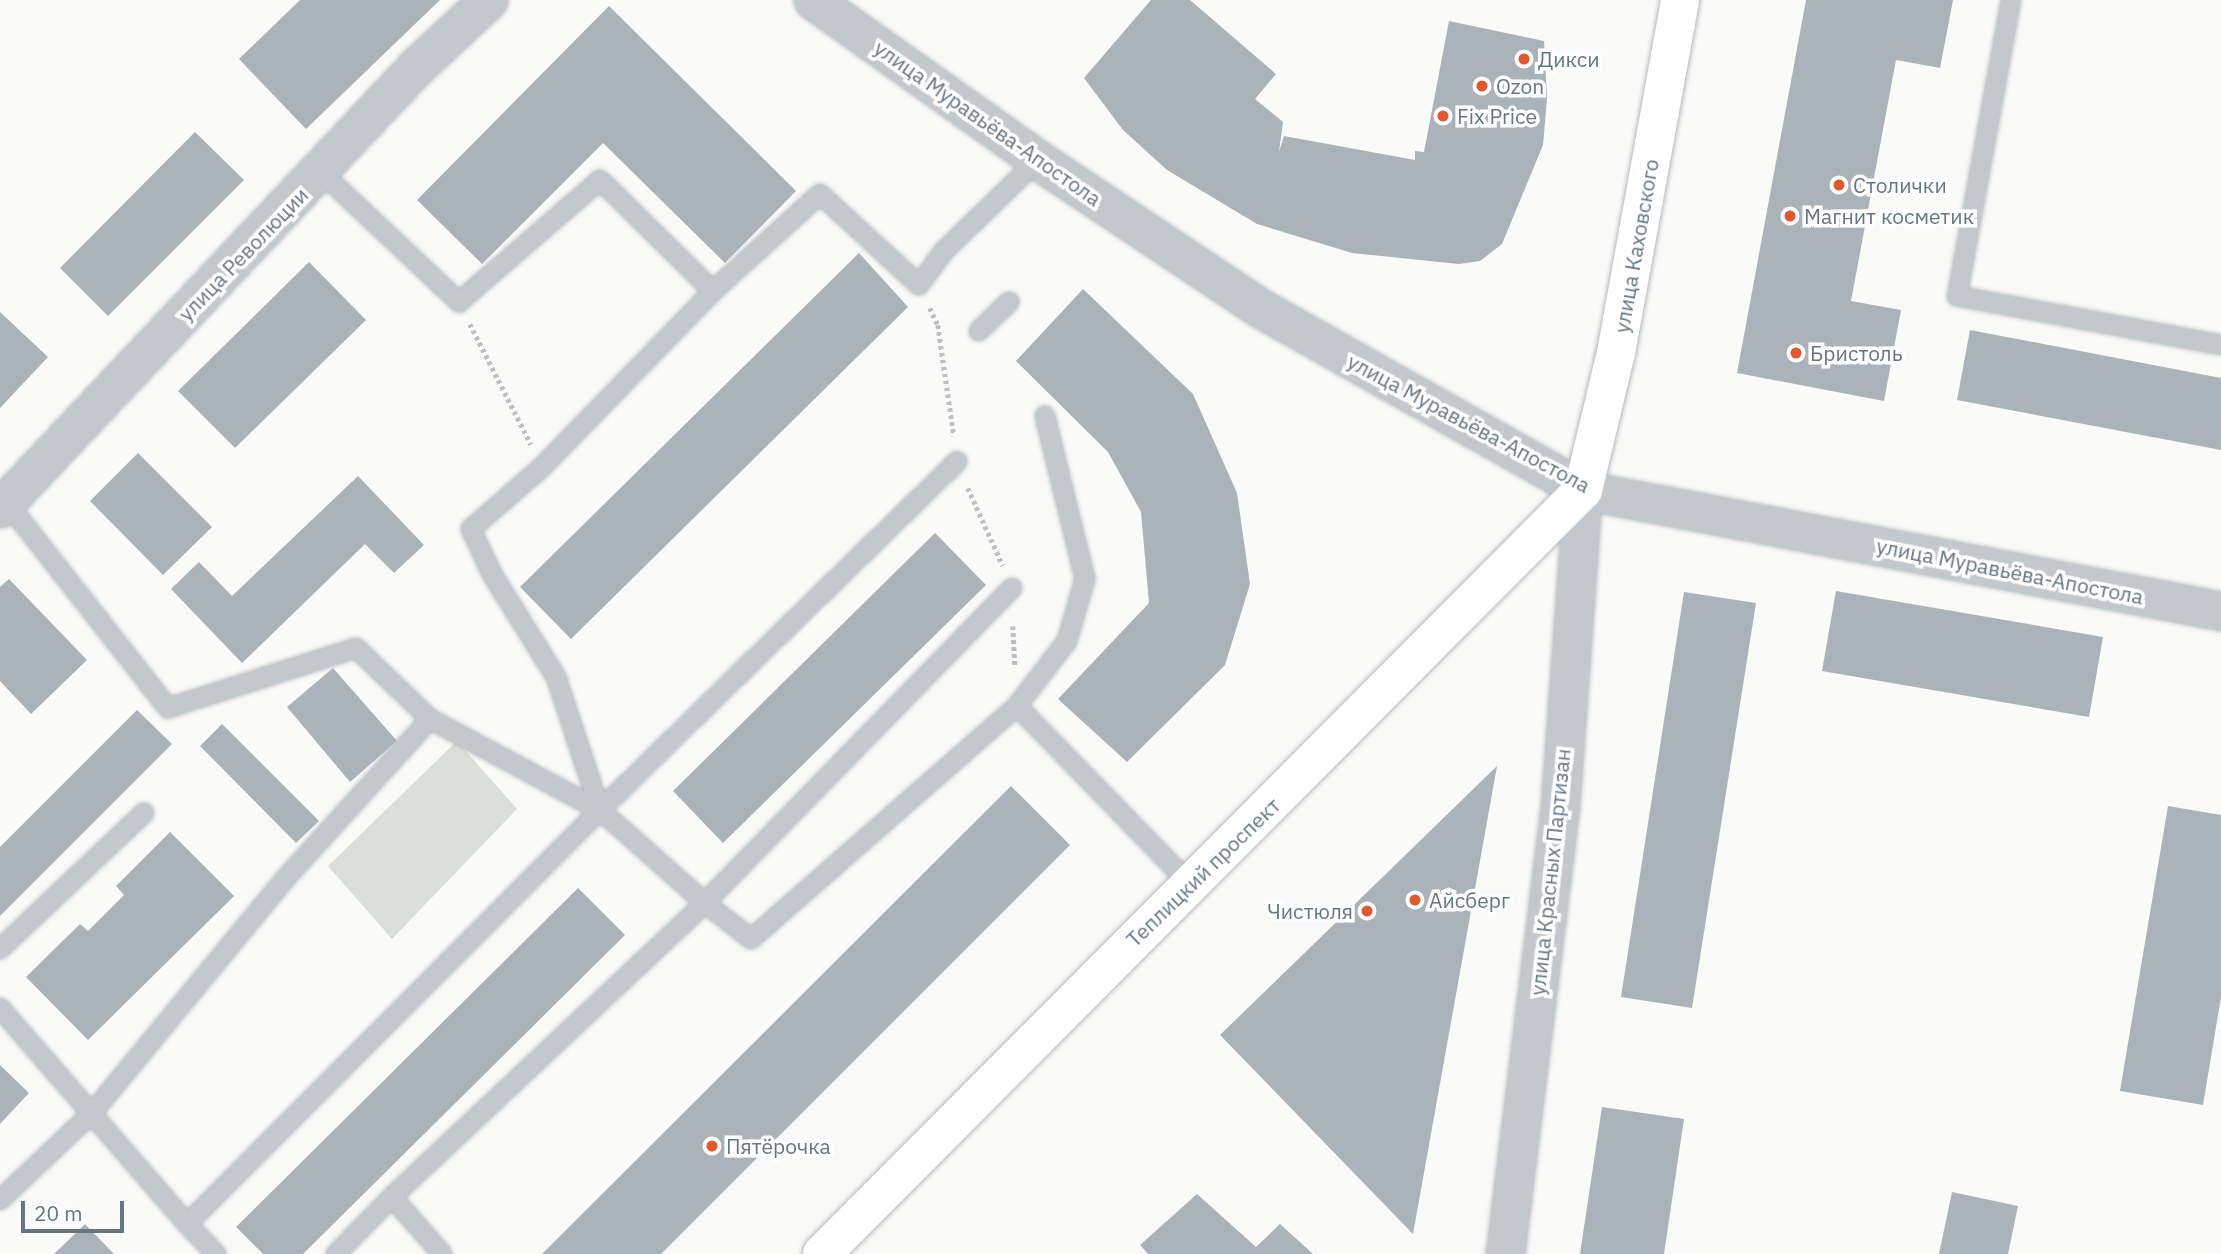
<!DOCTYPE html>
<html>
<head>
<meta charset="utf-8">
<style>
	body { margin:0 }
	#map { position:relative; width:2221px; height:1254px; overflow:hidden; background:#fafaf8; font-family:"IBM Plex Sans",sans-serif }
	div>[style] { position:absolute }
	.green>* { inset:0; background:#dadfd7 }
	.building>* { inset:0; background:#aab3b9 }
	.path>* { height:4.5px; margin-top:-2.25px; transform-origin:0; background:repeating-linear-gradient(90deg,#bbbfc2 0 3.5px,transparent 0 7px) }
	.roads { filter:drop-shadow(0 0 2px #b3babf) drop-shadow(0 0 2px #b3babf) }
	.lane>* { height:18px; margin:-9px; padding:0 9px; transform-origin:9px; border-radius:9px; background:#c3c8cc }
	.street>* { height:37px; margin:-18.5px; padding:0 18.5px; transform-origin:18.5px; border-radius:18.5px; background:#c3c8cc }
	.secondary>* { height:38px; margin:-19px; padding:0 19px; transform-origin:19px; border-radius:19px; background:#fff }
	.dots>* { width:19px; height:19px; translate:-50% -50%; box-sizing:border-box; border:4px solid #fff; border-radius:50% }
	span { translate:-50% -50%; white-space:nowrap; text-align:center; line-height:1.15; -webkit-text-stroke:7px #fff; paint-order:stroke }
	.poi-label { font-size:21px; color:#657683 }
	.left { translate:0 -50%; text-align:left }
	.right { translate:-100% -50%; text-align:right }
	.street-label { font-size:21px; color:#657683 }
	.scale { position:absolute; left:21px; top:1201px; width:103px; height:32px; box-sizing:border-box; border:4px solid #657683; border-top:0; padding-left:9px; font-size:21px; line-height:24px; white-space:nowrap; color:#657683; -webkit-text-stroke:5px #fff; paint-order:stroke }
</style>
</head>
<body>
<div id="map">
	<div class="green">
		<i style="clip-path:polygon(457px 741px,517px 809px,392px 939px,328px 866px)"></i>
	</div>
	<div class="building">
		<i style="clip-path:polygon(300px 0,440px 0,306px 129px,239px 59px)"></i>
		<i style="clip-path:polygon(1151px 0,1190px 0,1276px 74px,1255px 99px,1283px 122px,1279px 152px,1284px 136px,1415px 160px,1415px 151px,1424px 152px,1449px 21px,1544px 41px,1547px 99px,1543px 145px,1502px 244px,1480px 261px,1459px 264px,1352px 253px,1257px 224px,1167px 170px,1123px 130px,1084px 78px)"></i>
		<i style="clip-path:polygon(1806px 0,1953px 0,1940px 68px,1896px 60px,1851px 301px,1901px 310px,1884px 401px,1737px 373px)"></i>
		<i style="clip-path:polygon(609px 6px,796px 191px,725px 263px,603px 143px,482px 264px,417px 200px)"></i>
		<i style="clip-path:polygon(195px 132px,244px 180px,108px 316px,60px 268px)"></i>
		<i style="clip-path:polygon(859px 253px,908px 307px,571px 639px,520px 587px)"></i>
		<i style="clip-path:polygon(309px 262px,366px 320px,235px 448px,178px 391px)"></i>
		<i style="clip-path:polygon(1083px 289px,1193px 394px,1237px 493px,1250px 584px,1225px 665px,1127px 762px,1058px 699px,1149px 603px,1141px 512px,1108px 452px,1016px 361px)"></i>
		<i style="clip-path:polygon(0 312px,48px 357px,0 408px)"></i>
		<i style="clip-path:polygon(1970px 330px,2221px 378px,2221px 450px,1957px 400px)"></i>
		<i style="clip-path:polygon(138px 453px,212px 527px,163px 575px,90px 501px)"></i>
		<i style="clip-path:polygon(358px 476px,424px 545px,394px 573px,365px 544px,242px 663px,171px 589px,199px 562px,232px 596px)"></i>
		<i style="clip-path:polygon(935px 533px,986px 585px,723px 843px,673px 791px)"></i>
		<i style="clip-path:polygon(9px 579px,87px 660px,31px 714px,0 681px,0 587px)"></i>
		<i style="clip-path:polygon(1836px 591px,2103px 637px,2089px 717px,1822px 671px)"></i>
		<i style="clip-path:polygon(1684px 592px,1756px 603px,1692px 1008px,1621px 997px)"></i>
		<i style="clip-path:polygon(333px 668px,397px 741px,350px 782px,287px 707px)"></i>
		<i style="clip-path:polygon(137px 710px,172px 744px,0 916px,0 847px)"></i>
		<i style="clip-path:polygon(222px 724px,319px 821px,296px 843px,200px 746px)"></i>
		<i style="clip-path:polygon(1497px 766px,1413px 1234px,1220px 1035px)"></i>
		<i style="clip-path:polygon(1011px 786px,1070px 845px,661px 1254px,542px 1254px)"></i>
		<i style="clip-path:polygon(2168px 806px,2221px 815px,2221px 997px,2203px 1105px,2120px 1091px)"></i>
		<i style="clip-path:polygon(170px 832px,234px 896px,88px 1040px,26px 977px,80px 924px,88px 931px,124px 895px,116px 886px)"></i>
		<i style="clip-path:polygon(578px 888px,625px 935px,303px 1254px,263px 1254px,236px 1227px)"></i>
		<i style="clip-path:polygon(0 1065px,29px 1093px,0 1124px)"></i>
		<i style="clip-path:polygon(1602px 1107px,1684px 1119px,1664px 1254px,1580px 1254px)"></i>
		<i style="clip-path:polygon(1952px 1192px,2018px 1206px,2008px 1254px,1939px 1254px)"></i>
		<i style="clip-path:polygon(1197px 1194px,1256px 1247px,1280px 1224px,1313px 1254px,1148px 1254px,1140px 1245px)"></i>
		<i style="clip-path:polygon(85px 1224px,114px 1254px,54px 1254px)"></i>
	</div>
	<div class="path">
		<i style="left:930px;top:308px;width:19px;rotate:65deg"></i>
		<i style="left:938px;top:325px;width:112px;rotate:81.8deg"></i>
		<i style="left:470px;top:324px;width:135px;rotate:63.1deg"></i>
		<i style="left:968px;top:488px;width:85px;rotate:65.8deg"></i>
		<i style="left:1013px;top:626px;width:40px;rotate:87.1deg"></i>
	</div>
	<div class="roads">
		<div class="lane">
			<i style="left:2011px;top:0;width:301px;rotate:100.3deg"></i>
			<i style="left:1957px;top:296px;width:269px;rotate:10.5deg"></i>
			<i style="left:321px;top:172px;width:190px;rotate:43.3deg"></i>
			<i style="left:459px;top:302px;width:186px;rotate:-40.9deg"></i>
			<i style="left:600px;top:180px;width:158px;rotate:44.5deg"></i>
			<i style="left:979px;top:331px;width:42px;rotate:-44deg"></i>
			<i style="left:4px;top:499px;width:266px;rotate:51.9deg"></i>
			<i style="left:168px;top:708px;width:197px;rotate:-17.7deg"></i>
			<i style="left:356px;top:648px;width:103px;rotate:43.8deg"></i>
			<i style="left:430px;top:719px;width:193px;rotate:28.2deg"></i>
			<i style="left:600px;top:810px;width:140px;rotate:41.5deg"></i>
			<i style="left:705px;top:903px;width:429px;rotate:136.8deg"></i>
			<i style="left:392px;top:1197px;width:76px;rotate:48.7deg"></i>
			<i style="left:1012px;top:588px;width:440px;rotate:134.3deg"></i>
			<i style="left:705px;top:903px;width:58px;rotate:38deg"></i>
			<i style="left:751px;top:939px;width:354px;rotate:-41.2deg"></i>
			<i style="left:1017px;top:706px;width:82px;rotate:-52.4deg"></i>
			<i style="left:1067px;top:641px;width:65px;rotate:-73.8deg"></i>
			<i style="left:1085px;top:579px;width:168px;rotate:-103.8deg"></i>
			<i style="left:1017px;top:706px;width:251px;rotate:45.8deg"></i>
			<i style="left:600px;top:810px;width:140px;rotate:-108.3deg"></i>
			<i style="left:556px;top:677px;width:121px;rotate:-121.9deg"></i>
			<i style="left:492px;top:574px;width:50px;rotate:-115deg"></i>
			<i style="left:471px;top:529px;width:94px;rotate:-41.1deg"></i>
			<i style="left:542px;top:467px;width:245px;rotate:-45.8deg"></i>
			<i style="left:713px;top:291px;width:144px;rotate:-42.2deg"></i>
			<i style="left:820px;top:194px;width:134px;rotate:42.6deg"></i>
			<i style="left:919px;top:285px;width:42px;rotate:-53.7deg"></i>
			<i style="left:944px;top:251px;width:131px;rotate:-44.1deg"></i>
			<i style="left:0;top:949px;width:198px;rotate:-43.4deg"></i>
			<i style="left:0;top:1008px;width:286px;rotate:49.1deg"></i>
			<i style="left:0;top:1200px;width:127px;rotate:-43.4deg"></i>
			<i style="left:92px;top:1113px;width:302px;rotate:-50.5deg"></i>
			<i style="left:284px;top:880px;width:217px;rotate:-47.8deg"></i>
			<i style="left:216px;top:1254px;width:42px;rotate:-134deg"></i>
			<i style="left:187px;top:1224px;width:585px;rotate:-45.07deg"></i>
			<i style="left:600px;top:810px;width:499px;rotate:-44.3deg"></i>
			<i style="left:336px;top:1254px;width:80px;rotate:-45.5deg"></i>
		</div>
		<div class="street">
			<i style="left:813px;top:0;width:276px;rotate:35.4deg"></i>
			<i style="left:1038px;top:160px;width:267px;rotate:33.7deg"></i>
			<i style="left:1260px;top:308px;width:371px;rotate:29.4deg"></i>
			<i style="left:1583px;top:490px;width:649px;rotate:10.74deg"></i>
			<i style="left:0;top:508px;width:608px;rotate:-46.67deg"></i>
			<i style="left:417px;top:66px;width:97px;rotate:-42.9deg"></i>
			<i style="left:1505px;top:1254px;width:450px;rotate:-83deg"></i>
			<i style="left:1560px;top:807px;width:318px;rotate:-85.9deg"></i>
		</div>
		<div class="secondary">
			<i style="left:822px;top:1254px;width:1078px;rotate:-45.11deg"></i>
			<i style="left:1583px;top:490px;width:141px;rotate:-76.5deg"></i>
			<i style="left:1616px;top:353px;width:359px;rotate:-79.7deg"></i>
		</div>
	</div>
	<div class="dots">
		<i style="left:1524px;top:59px;background:#e4572e"></i>
		<i style="left:1482px;top:86px;background:#e4572e"></i>
		<i style="left:1443px;top:116px;background:#e4572e"></i>
		<i style="left:1839px;top:185px;background:#e4572e"></i>
		<i style="left:1790px;top:216px;background:#e4572e"></i>
		<i style="left:1796px;top:353px;background:#e4572e"></i>
		<i style="left:1415px;top:900px;background:#e4572e"></i>
		<i style="left:1367px;top:911px;background:#e4572e"></i>
		<i style="left:712px;top:1146px;background:#e4572e"></i>
	</div>
	<div class="poi-label">
		<span class="left" style="left:1538px;top:59px">Дикси</span>
		<span class="left" style="left:1496px;top:86px">Ozon</span>
		<span class="left" style="left:1457px;top:116px">Fix Price</span>
		<span class="left" style="left:1853px;top:185px">Столички</span>
		<span class="left" style="left:1804px;top:216px">Магнит косметик</span>
		<span class="left" style="left:1810px;top:353px">Бристоль</span>
		<span class="left" style="left:1429px;top:900px">Айсберг</span>
		<span class="right" style="left:1353px;top:911px">Чистюля</span>
		<span class="left" style="left:726px;top:1146px">Пятёрочка</span>
	</div>
	<div class="street-label">
		<span style="left:988px;top:123px;rotate:35deg">улица Муравьёва-Апостола</span>
		<span style="left:1636px;top:246px;rotate:-80deg">улица Каховского</span>
		<span style="left:243px;top:254px;rotate:-46deg">улица Революции</span>
		<span style="left:1469px;top:423px;rotate:28deg">улица Муравьёва-Апостола</span>
		<span style="left:2010px;top:571px;rotate:11deg">улица Муравьёва-Апостола</span>
		<span style="left:1203px;top:872px;rotate:-44deg">Теплицкий проспект</span>
		<span style="left:1550px;top:872px;rotate:-84deg">улица Красных Партизан</span>
	</div>
	<div class="scale">20 m</div>
</div>
</body>
</html>
